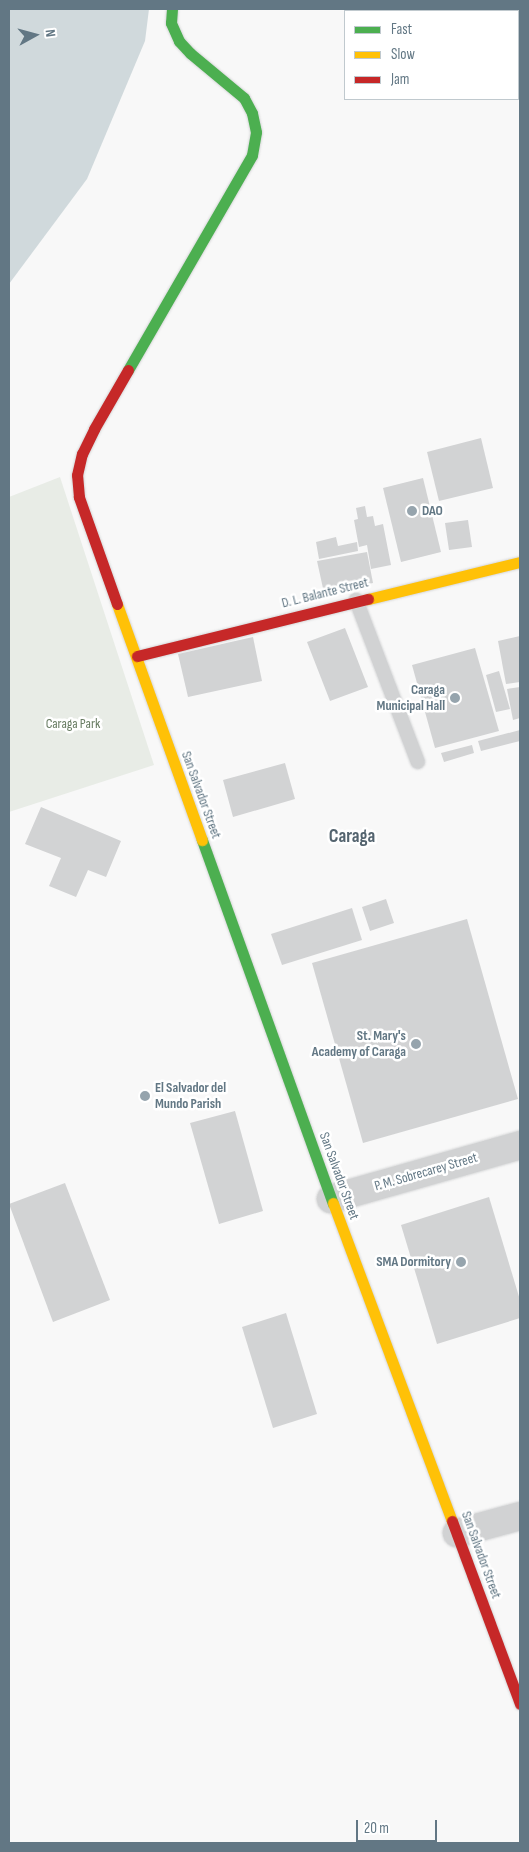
<!DOCTYPE html>
<html>
<head>
<meta charset="utf-8">
<style>
	body { margin:0 }
	#map { position:relative; width:529px; height:1852px; overflow:hidden; background:#f8f8f8; font-family:"Sofia Sans Condensed",sans-serif }
	div>[style] { position:absolute }
	.green>* { inset:0; background:#e8ece6 }
	.water>* { inset:0; background:#d0d9dc }
	.building>* { inset:0; background:#d2d3d4 }
	.roads { filter:drop-shadow(0 0 1px #d5d6d7) drop-shadow(0 0 1px #d5d6d7) }
	.lane>* { height:14px; margin:-7px; padding:0 7px; transform-origin:7px; border-radius:7px; background:#d1d2d3 }
	.street>* { height:28px; margin:-14px; padding:0 14px; transform-origin:14px; border-radius:14px; background:#d1d2d3 }
	.fast>* { height:11px; margin:-5.5px; padding:0 5.5px; transform-origin:5.5px; border-radius:5.5px; background:#4caf50 }
	.slow>* { height:11px; margin:-5.5px; padding:0 5.5px; transform-origin:5.5px; border-radius:5.5px; background:#ffc107 }
	.jam>* { height:11px; margin:-5.5px; padding:0 5.5px; transform-origin:5.5px; border-radius:5.5px; background:#c62828 }
	.dots>* { width:14px; height:14px; translate:-50% -50%; box-sizing:border-box; border:2px solid #fff; border-radius:50% }
	span { translate:-50% -50%; white-space:nowrap; text-align:center; line-height:1.15; -webkit-text-stroke:5px #fff; paint-order:stroke }
	.poi-label { font-size:14px; color:#627784; font-weight:700 }
	.left { translate:0 -50%; text-align:left }
	.right { translate:-100% -50%; text-align:right }
	.street-label { font-size:14px; color:#627784 }
	.park-label { font-size:14px; color:#677b61 }
	.district-label { font-size:19px; color:#54646f; font-weight:700 }
	.frame { position:absolute; inset:0; border:10px solid #627784; pointer-events:none }
	.legend { position:absolute; left:344px; top:10px; width:175px; height:90px; box-sizing:border-box; background:#fff; border:1px solid #c0c9ce; margin:0; padding:6px 9px; list-style:none; font-size:15px; color:#627784 }
	.legend li { display:flex; align-items:center; gap:10px; height:25px }
	.legend b { width:25px; border:1px solid #c0c9ce }
	.north { position:absolute; left:10px; top:10px; width:50px; height:50px; -webkit-text-stroke:4px #fff; paint-order:stroke; rotate:83deg; font-size:14px; font-weight:700; line-height:20px; text-align:center; color:#627784 }
	.north::after { content:''; display:block; margin:auto; width:18px; height:22px; background:#627784; clip-path:polygon(50% 0,100% 100%,50% 72%,0 100%) }
	.scale { position:absolute; left:356px; top:1820px; width:81px; height:22px; box-sizing:border-box; border:2px solid #627784; border-top:0; padding-left:6px; font-size:15px; line-height:18px; white-space:nowrap; color:#627784; -webkit-text-stroke:4px #fff; paint-order:stroke }
</style>
</head>
<body>
<div id="map">
	<div class="green">
		<i style="clip-path:polygon(60px 477px,154px 765px,9px 812px,9px 497px)"></i>
	</div>
	<div class="water">
		<i style="clip-path:polygon(9px 9px,149px 9px,145px 41px,87px 179px,9px 284px)"></i>
	</div>
	<div class="building">
		<i style="clip-path:polygon(481px 438px,493px 488px,439px 501px,427px 452px)"></i>
		<i style="clip-path:polygon(423px 478px,441px 552px,401px 562px,383px 488px)"></i>
		<i style="clip-path:polygon(365px 506px,367px 517px,373px 516px,375px 526px,383px 524px,391px 565px,371px 569px,367px 545px,359px 547px,354px 520px,358px 519px,356px 508px)"></i>
		<i style="clip-path:polygon(468px 520px,472px 547px,449px 550px,445px 523px)"></i>
		<i style="clip-path:polygon(336px 537px,338px 546px,357px 542px,358px 551px,319px 559px,316px 542px)"></i>
		<i style="clip-path:polygon(367px 552px,373px 583px,324px 593px,317px 561px)"></i>
		<i style="clip-path:polygon(345px 628px,368px 687px,330px 701px,307px 642px)"></i>
		<i style="clip-path:polygon(520px 636px,520px 682px,506px 684px,498px 641px)"></i>
		<i style="clip-path:polygon(253px 637px,262px 681px,188px 697px,178px 654px)"></i>
		<i style="clip-path:polygon(475px 648px,499px 731px,435px 748px,412px 665px)"></i>
		<i style="clip-path:polygon(499px 671px,510px 709px,496px 712px,486px 675px)"></i>
		<i style="clip-path:polygon(520px 687px,520px 718px,513px 720px,507px 689px)"></i>
		<i style="clip-path:polygon(520px 730px,520px 741px,481px 751px,478px 741px)"></i>
		<i style="clip-path:polygon(472px 745px,474px 753px,444px 762px,441px 753px)"></i>
		<i style="clip-path:polygon(285px 763px,295px 799px,233px 817px,223px 780px)"></i>
		<i style="clip-path:polygon(41px 807px,121px 841px,106px 877px,88px 870px,76px 897px,49px 886px,61px 858px,25px 844px)"></i>
		<i style="clip-path:polygon(386px 899px,394px 923px,370px 931px,362px 907px)"></i>
		<i style="clip-path:polygon(352px 908px,362px 940px,282px 965px,271px 934px)"></i>
		<i style="clip-path:polygon(467px 919px,518px 1099px,363px 1143px,312px 963px)"></i>
		<i style="clip-path:polygon(235px 1111px,263px 1211px,219px 1224px,190px 1123px)"></i>
		<i style="clip-path:polygon(65px 1183px,110px 1300px,53px 1322px,9px 1204px)"></i>
		<i style="clip-path:polygon(489px 1197px,520px 1300px,520px 1318px,437px 1344px,401px 1225px)"></i>
		<i style="clip-path:polygon(286px 1313px,317px 1414px,273px 1428px,242px 1327px)"></i>
	</div>
	<div class="roads">
		<div class="lane">
			<i style="left:356px;top:600px;width:173px;rotate:69.1deg"></i>
		</div>
		<div class="street">
			<i style="left:331px;top:1199px;width:197px;rotate:-15.9deg"></i>
			<i style="left:457px;top:1533px;width:65px;rotate:-15.1deg"></i>
		</div>
		<div class="fast">
			<i style="left:128px;top:370px;width:248px;rotate:-60deg"></i>
			<i style="left:252px;top:155px;width:23px;rotate:-80deg"></i>
			<i style="left:256px;top:132px;width:19px;rotate:-102deg"></i>
			<i style="left:252px;top:113px;width:17px;rotate:-118deg"></i>
			<i style="left:244px;top:98px;width:70px;rotate:-140.2deg"></i>
			<i style="left:190px;top:53px;width:16px;rotate:-133deg"></i>
			<i style="left:179px;top:41px;width:20px;rotate:-114deg"></i>
			<i style="left:171px;top:23px;width:14px;rotate:-86deg"></i>
			<i style="left:202px;top:840px;width:386px;rotate:70.2deg"></i>
		</div>
		<div class="slow">
			<i style="left:368px;top:599px;width:156px;rotate:-13.7deg"></i>
			<i style="left:117px;top:604px;width:251px;rotate:70.2deg"></i>
			<i style="left:333px;top:1203px;width:340px;rotate:69.5deg"></i>
		</div>
		<div class="jam">
			<i style="left:117px;top:604px;width:114px;rotate:-109.6deg"></i>
			<i style="left:79px;top:497px;width:22px;rotate:-95deg"></i>
			<i style="left:77px;top:475px;width:22px;rotate:-77deg"></i>
			<i style="left:82px;top:454px;width:28px;rotate:-64deg"></i>
			<i style="left:94px;top:429px;width:68px;rotate:-60deg"></i>
			<i style="left:137px;top:656px;width:238px;rotate:-13.9deg"></i>
			<i style="left:452px;top:1521px;width:195px;rotate:69.6deg"></i>
		</div>
	</div>
	<div class="dots">
		<i style="left:412px;top:511px;background:#96a4ad"></i>
		<i style="left:455px;top:698px;background:#96a4ad"></i>
		<i style="left:416px;top:1044px;background:#96a4ad"></i>
		<i style="left:145px;top:1096px;background:#96a4ad"></i>
		<i style="left:461px;top:1262px;background:#96a4ad"></i>
	</div>
	<div class="poi-label">
		<span class="left" style="left:422px;top:511px">DAO</span>
		<span class="right" style="left:445px;top:698px">Caraga<br>Municipal Hall</span>
		<span class="right" style="left:406px;top:1044px">St. Mary's<br>Academy of Caraga</span>
		<span class="left" style="left:155px;top:1096px">El Salvador del<br>Mundo Parish</span>
		<span class="right" style="left:451px;top:1262px">SMA Dormitory</span>
	</div>
	<div class="street-label">
		<span style="left:325px;top:593px;rotate:-14deg">D. L. Balante Street</span>
		<span style="left:201px;top:795px;rotate:70deg">San Salvador Street</span>
		<span style="left:426px;top:1172px;rotate:-16deg">P. M. Sobrecarey Street</span>
		<span style="left:339px;top:1176px;rotate:70deg">San Salvador Street</span>
		<span style="left:481px;top:1555px;rotate:70deg">San Salvador Street</span>
	</div>
	<div class="park-label">
		<span style="left:73px;top:724px">Caraga Park</span>
	</div>
	<div class="district-label">
		<span style="left:352px;top:837px">Caraga</span>
	</div>
	<div class="frame"></div>
	<ul class="legend">
	<li><b style="height:6px;background:#4caf50"></b>Fast</li>
	<li><b style="height:6px;background:#ffc107"></b>Slow</li>
	<li><b style="height:6px;background:#c62828"></b>Jam</li>
	</ul>
	<div class="north">N</div>
	<div class="scale">20 m</div>
</div>
</body>
</html>
